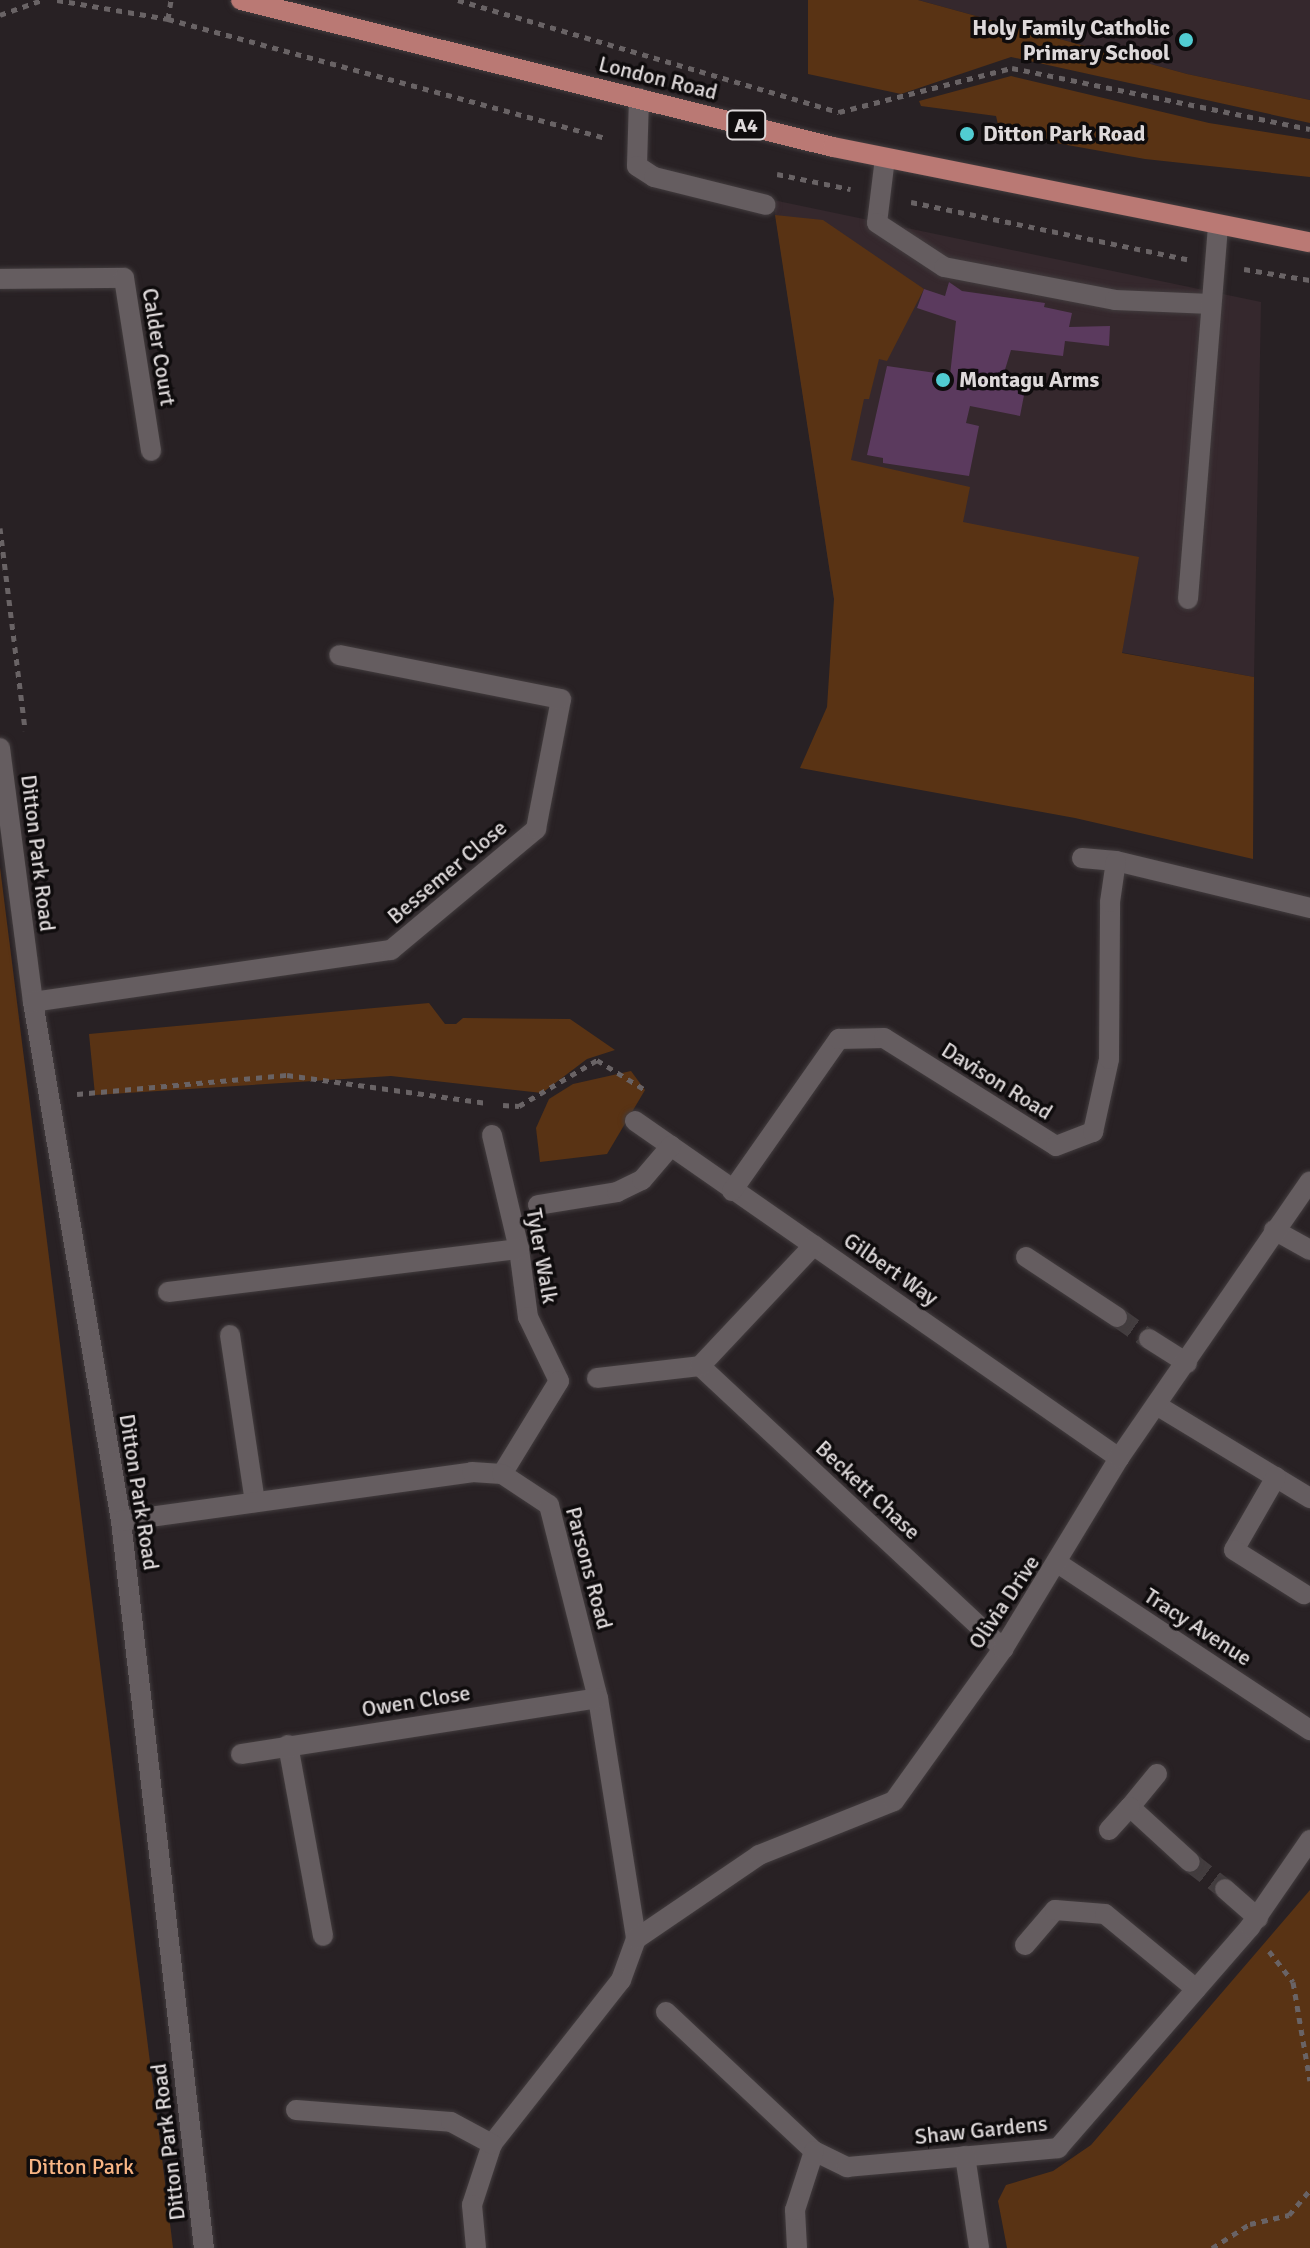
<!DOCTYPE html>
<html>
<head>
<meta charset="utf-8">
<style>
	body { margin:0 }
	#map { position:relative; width:1310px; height:2248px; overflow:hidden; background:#282124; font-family:Signika,sans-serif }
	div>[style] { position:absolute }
	.built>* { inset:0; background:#35282d }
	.green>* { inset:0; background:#593314 }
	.building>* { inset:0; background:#5b3a5e }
	.minor-tunnel>* { height:20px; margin-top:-10px; transform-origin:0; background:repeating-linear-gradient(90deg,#433d3f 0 20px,transparent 0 30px) }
	.path>* { height:5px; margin-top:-2.5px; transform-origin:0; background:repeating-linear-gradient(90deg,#696365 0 6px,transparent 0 12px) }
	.roads { filter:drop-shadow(0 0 2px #423c3e) drop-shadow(0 0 2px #423c3e) }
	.minor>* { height:20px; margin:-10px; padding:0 10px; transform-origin:10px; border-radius:10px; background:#655d60 }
	.major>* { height:20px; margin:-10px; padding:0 10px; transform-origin:10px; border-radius:10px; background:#ba7974 }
	.dots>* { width:22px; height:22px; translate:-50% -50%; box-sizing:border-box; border:4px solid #0f0c0d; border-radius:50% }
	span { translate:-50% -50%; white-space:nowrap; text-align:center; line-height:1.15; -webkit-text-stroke:7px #0f0c0d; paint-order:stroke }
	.shield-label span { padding:2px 6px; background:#0f0c0d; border:2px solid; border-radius:6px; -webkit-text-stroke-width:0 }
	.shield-label { font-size:20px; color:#ded9da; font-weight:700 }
	.poi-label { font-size:22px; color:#ded9da; font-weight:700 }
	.right { translate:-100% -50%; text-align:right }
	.left { translate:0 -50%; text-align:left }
	.street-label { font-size:22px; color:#ded9da }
	.park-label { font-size:22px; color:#f8b584 }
</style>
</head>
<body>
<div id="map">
	<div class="built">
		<i style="clip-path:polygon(918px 0,1310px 0,1310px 100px,1187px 74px)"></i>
		<i style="clip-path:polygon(773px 200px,1261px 302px,1254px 677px,834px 599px)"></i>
	</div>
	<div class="green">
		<i style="clip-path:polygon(808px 0,918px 0,1187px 74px,1310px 100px,1310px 123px,1011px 57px,901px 94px,808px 74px)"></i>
		<i style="clip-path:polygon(1011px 76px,1209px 123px,1310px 139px,1310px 177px,1145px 159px,1000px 133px,996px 116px,921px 106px,919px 101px)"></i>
		<i style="clip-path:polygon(775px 215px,823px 220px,924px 289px,887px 361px,879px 359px,869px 399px,864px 399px,851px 460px,970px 487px,963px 522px,1139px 557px,1122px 653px,1254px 677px,1253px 859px,1075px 818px,800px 768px,827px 707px,834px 599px)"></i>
		<i style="clip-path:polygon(0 867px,161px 2150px,173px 2248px,0 2248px)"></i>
		<i style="clip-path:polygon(429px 1003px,445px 1024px,456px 1024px,463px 1018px,570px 1019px,615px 1050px,587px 1059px,542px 1093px,391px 1076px,95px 1095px,89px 1034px)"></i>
		<i style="clip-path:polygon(631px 1071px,645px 1090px,607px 1154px,540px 1162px,536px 1128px,549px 1099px,573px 1084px)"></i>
		<i style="clip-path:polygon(1310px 1890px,1310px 2248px,1007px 2248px,998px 2201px,1006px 2185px,1053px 2171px,1091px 2145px)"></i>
	</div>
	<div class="building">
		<i style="clip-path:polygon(949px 282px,962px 291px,1045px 303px,1044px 307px,1072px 313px,1069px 327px,1110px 326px,1109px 346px,1065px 341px,1063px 356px,1011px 350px,1000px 386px,1025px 390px,1020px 416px,970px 406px,966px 423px,979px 426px,969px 476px,883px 463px,883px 458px,867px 455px,887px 366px,950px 375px,956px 321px,917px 308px,924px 289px,945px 296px)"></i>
	</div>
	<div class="minor-tunnel">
		<i style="left:1117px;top:1317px;width:39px;rotate:35deg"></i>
		<i style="left:1190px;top:1862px;width:44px;rotate:37.6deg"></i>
	</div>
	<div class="path">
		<i style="left:57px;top:0;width:113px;rotate:9.7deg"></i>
		<i style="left:168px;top:19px;width:455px;rotate:15.2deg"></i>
		<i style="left:458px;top:0;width:397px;rotate:16.4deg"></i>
		<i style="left:839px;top:112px;width:179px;rotate:-14.3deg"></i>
		<i style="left:1012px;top:68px;width:304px;rotate:11.6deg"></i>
		<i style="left:0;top:15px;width:45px;rotate:-19.7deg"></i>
		<i style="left:168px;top:19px;width:19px;rotate:-81deg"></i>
		<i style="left:777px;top:174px;width:75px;rotate:11.6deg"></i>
		<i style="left:911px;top:202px;width:282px;rotate:11.7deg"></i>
		<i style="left:1244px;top:269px;width:67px;rotate:9.5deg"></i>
		<i style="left:0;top:528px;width:204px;rotate:82.9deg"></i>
		<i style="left:77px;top:1094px;width:211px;rotate:-5.2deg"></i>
		<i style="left:287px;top:1075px;width:200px;rotate:8deg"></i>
		<i style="left:503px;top:1105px;width:16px;rotate:4deg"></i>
		<i style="left:519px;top:1106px;width:91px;rotate:-30.5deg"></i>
		<i style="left:597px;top:1060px;width:59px;rotate:31.8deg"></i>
		<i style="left:1269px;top:1951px;width:39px;rotate:52deg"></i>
		<i style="left:1293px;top:1982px;width:100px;rotate:80.3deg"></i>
		<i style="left:1212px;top:2248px;width:45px;rotate:-32.3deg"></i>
		<i style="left:1250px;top:2224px;width:40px;rotate:-13deg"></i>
		<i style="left:1289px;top:2215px;width:33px;rotate:-50deg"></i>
	</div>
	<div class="roads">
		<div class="minor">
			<i style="left:639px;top:98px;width:68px;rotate:91.7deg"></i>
			<i style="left:637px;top:166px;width:20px;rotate:33deg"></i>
			<i style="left:654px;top:177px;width:115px;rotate:14deg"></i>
			<i style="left:885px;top:158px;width:65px;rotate:97deg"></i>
			<i style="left:877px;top:223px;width:80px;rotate:33.3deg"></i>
			<i style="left:944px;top:267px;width:174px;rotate:10.9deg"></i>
			<i style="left:1115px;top:300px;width:96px;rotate:2.4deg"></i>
			<i style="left:0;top:279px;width:124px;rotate:-0.5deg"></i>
			<i style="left:124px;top:278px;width:175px;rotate:81.1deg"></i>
			<i style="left:1188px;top:599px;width:375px;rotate:-85.4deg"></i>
			<i style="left:0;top:748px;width:256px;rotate:82.6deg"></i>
			<i style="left:33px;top:1002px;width:526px;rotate:80.38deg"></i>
			<i style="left:121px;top:1521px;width:732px;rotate:83.49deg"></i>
			<i style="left:1082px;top:858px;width:34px;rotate:5deg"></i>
			<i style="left:1116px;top:861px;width:200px;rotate:13.6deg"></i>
			<i style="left:33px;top:1002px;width:362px;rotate:-8.3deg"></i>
			<i style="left:391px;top:950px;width:189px;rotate:-39.8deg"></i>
			<i style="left:536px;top:829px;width:132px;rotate:-79.1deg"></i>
			<i style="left:561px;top:699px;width:226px;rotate:-168.8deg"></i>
			<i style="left:635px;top:1121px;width:590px;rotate:34.85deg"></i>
			<i style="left:492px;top:1135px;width:117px;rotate:76.7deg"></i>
			<i style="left:519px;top:1249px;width:69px;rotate:82.5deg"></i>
			<i style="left:528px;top:1317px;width:71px;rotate:64.2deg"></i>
			<i style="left:559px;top:1381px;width:109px;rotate:121.5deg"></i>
			<i style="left:732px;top:1191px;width:186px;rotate:-54.9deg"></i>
			<i style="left:839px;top:1039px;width:45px;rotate:-1.3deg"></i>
			<i style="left:884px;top:1038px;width:203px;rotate:32.1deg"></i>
			<i style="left:1056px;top:1146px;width:40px;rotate:-21deg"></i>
			<i style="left:1093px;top:1132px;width:75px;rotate:-77.6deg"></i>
			<i style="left:1109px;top:1059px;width:157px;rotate:-89.6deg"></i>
			<i style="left:1110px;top:902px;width:41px;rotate:-81.7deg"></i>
			<i style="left:538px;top:1205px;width:80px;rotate:-9.3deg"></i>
			<i style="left:617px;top:1192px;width:28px;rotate:-26deg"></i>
			<i style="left:642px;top:1180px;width:45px;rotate:-49.5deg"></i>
			<i style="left:1274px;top:1230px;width:41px;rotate:29.1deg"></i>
			<i style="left:1026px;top:1257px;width:109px;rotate:33.4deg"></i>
			<i style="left:168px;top:1292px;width:354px;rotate:-7deg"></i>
			<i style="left:230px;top:1335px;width:169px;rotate:81.5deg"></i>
			<i style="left:1149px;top:1339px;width:45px;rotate:32.3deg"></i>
			<i style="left:700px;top:1366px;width:415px;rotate:43deg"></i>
			<i style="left:597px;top:1378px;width:104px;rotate:-6.6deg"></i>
			<i style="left:700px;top:1366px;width:166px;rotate:-46.7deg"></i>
			<i style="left:1158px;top:1406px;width:178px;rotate:31.2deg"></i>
			<i style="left:1276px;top:1477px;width:84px;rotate:119.9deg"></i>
			<i style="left:1234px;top:1550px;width:83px;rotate:32.2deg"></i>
			<i style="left:121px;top:1521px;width:354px;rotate:-7.9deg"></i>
			<i style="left:472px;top:1472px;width:30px;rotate:4deg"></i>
			<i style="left:502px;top:1474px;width:56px;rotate:33.4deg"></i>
			<i style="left:549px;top:1505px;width:199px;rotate:75.8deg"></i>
			<i style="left:598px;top:1698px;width:244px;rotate:81deg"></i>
			<i style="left:636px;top:1939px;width:44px;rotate:110.1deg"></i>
			<i style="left:621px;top:1980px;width:209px;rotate:128.2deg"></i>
			<i style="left:492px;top:2144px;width:64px;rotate:108.2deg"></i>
			<i style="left:472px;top:2205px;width:43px;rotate:84.7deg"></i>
			<i style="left:1059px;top:1564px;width:301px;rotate:33.5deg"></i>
			<i style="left:288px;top:1745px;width:194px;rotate:79.6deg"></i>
			<i style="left:241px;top:1754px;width:361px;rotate:-8.9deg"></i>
			<i style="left:1157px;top:1774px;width:43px;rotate:129.3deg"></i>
			<i style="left:1130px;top:1807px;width:81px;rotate:42.5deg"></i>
			<i style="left:1109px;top:1830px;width:31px;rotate:-48deg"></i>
			<i style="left:1225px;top:1889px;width:44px;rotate:41.3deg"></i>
			<i style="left:636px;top:1939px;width:149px;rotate:-34.3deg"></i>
			<i style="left:759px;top:1855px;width:145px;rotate:-21.8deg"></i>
			<i style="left:894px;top:1801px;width:187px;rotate:-54.4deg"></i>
			<i style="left:1003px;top:1649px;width:223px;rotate:-58.7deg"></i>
			<i style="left:1119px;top:1458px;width:336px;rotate:-55.4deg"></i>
			<i style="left:1025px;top:1945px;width:46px;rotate:-49.4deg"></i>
			<i style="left:1055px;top:1910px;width:50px;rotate:4.6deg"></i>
			<i style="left:1105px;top:1914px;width:118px;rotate:39.5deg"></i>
			<i style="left:666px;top:2012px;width:203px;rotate:43.2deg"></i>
			<i style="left:814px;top:2151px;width:37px;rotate:26deg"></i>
			<i style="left:847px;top:2167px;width:212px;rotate:-5.1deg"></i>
			<i style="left:1058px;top:2148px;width:293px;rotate:-49deg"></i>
			<i style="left:1250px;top:1927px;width:106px;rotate:-55.4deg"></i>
			<i style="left:296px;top:2110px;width:155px;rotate:4.4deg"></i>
			<i style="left:451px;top:2122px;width:47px;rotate:28.2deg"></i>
			<i style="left:965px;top:2156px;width:93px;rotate:81.3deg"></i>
			<i style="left:797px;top:2248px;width:38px;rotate:-93deg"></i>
			<i style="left:795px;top:2210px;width:62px;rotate:-72.1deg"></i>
		</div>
		<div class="major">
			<i style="left:241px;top:0;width:610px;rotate:13.95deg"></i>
			<i style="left:833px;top:147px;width:486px;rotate:11.3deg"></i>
		</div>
	</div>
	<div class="dots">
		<i style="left:1186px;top:40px;background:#51ccd2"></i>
		<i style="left:967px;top:134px;background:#51ccd2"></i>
		<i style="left:943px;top:380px;background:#51ccd2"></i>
	</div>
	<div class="shield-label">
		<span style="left:746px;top:125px">A4</span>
	</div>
	<div class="poi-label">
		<span class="right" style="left:1170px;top:40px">Holy Family Catholic<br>Primary School</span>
		<span class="left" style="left:983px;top:134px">Ditton Park Road</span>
		<span class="left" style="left:959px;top:380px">Montagu Arms</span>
	</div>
	<div class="street-label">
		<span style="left:658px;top:78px;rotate:14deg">London Road</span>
		<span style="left:159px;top:347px;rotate:81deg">Calder Court</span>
		<span style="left:38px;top:853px;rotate:83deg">Ditton Park Road</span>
		<span style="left:447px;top:872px;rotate:-40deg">Bessemer Close</span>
		<span style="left:997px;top:1081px;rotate:32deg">Davison Road</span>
		<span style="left:542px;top:1256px;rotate:80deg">Tyler Walk</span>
		<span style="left:891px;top:1269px;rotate:35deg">Gilbert Way</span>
		<span style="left:868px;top:1490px;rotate:43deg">Beckett Chase</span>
		<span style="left:139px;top:1492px;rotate:81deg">Ditton Park Road</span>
		<span style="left:589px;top:1568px;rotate:75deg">Parsons Road</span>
		<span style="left:1004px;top:1602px;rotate:-56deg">Olivia Drive</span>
		<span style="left:1198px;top:1627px;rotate:33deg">Tracy Avenue</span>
		<span style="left:416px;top:1701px;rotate:-9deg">Owen Close</span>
		<span style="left:981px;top:2130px;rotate:-6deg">Shaw Gardens</span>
		<span style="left:168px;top:2142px;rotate:-97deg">Ditton Park Road</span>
	</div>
	<div class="park-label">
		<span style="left:81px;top:2167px">Ditton Park</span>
	</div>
</div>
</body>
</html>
